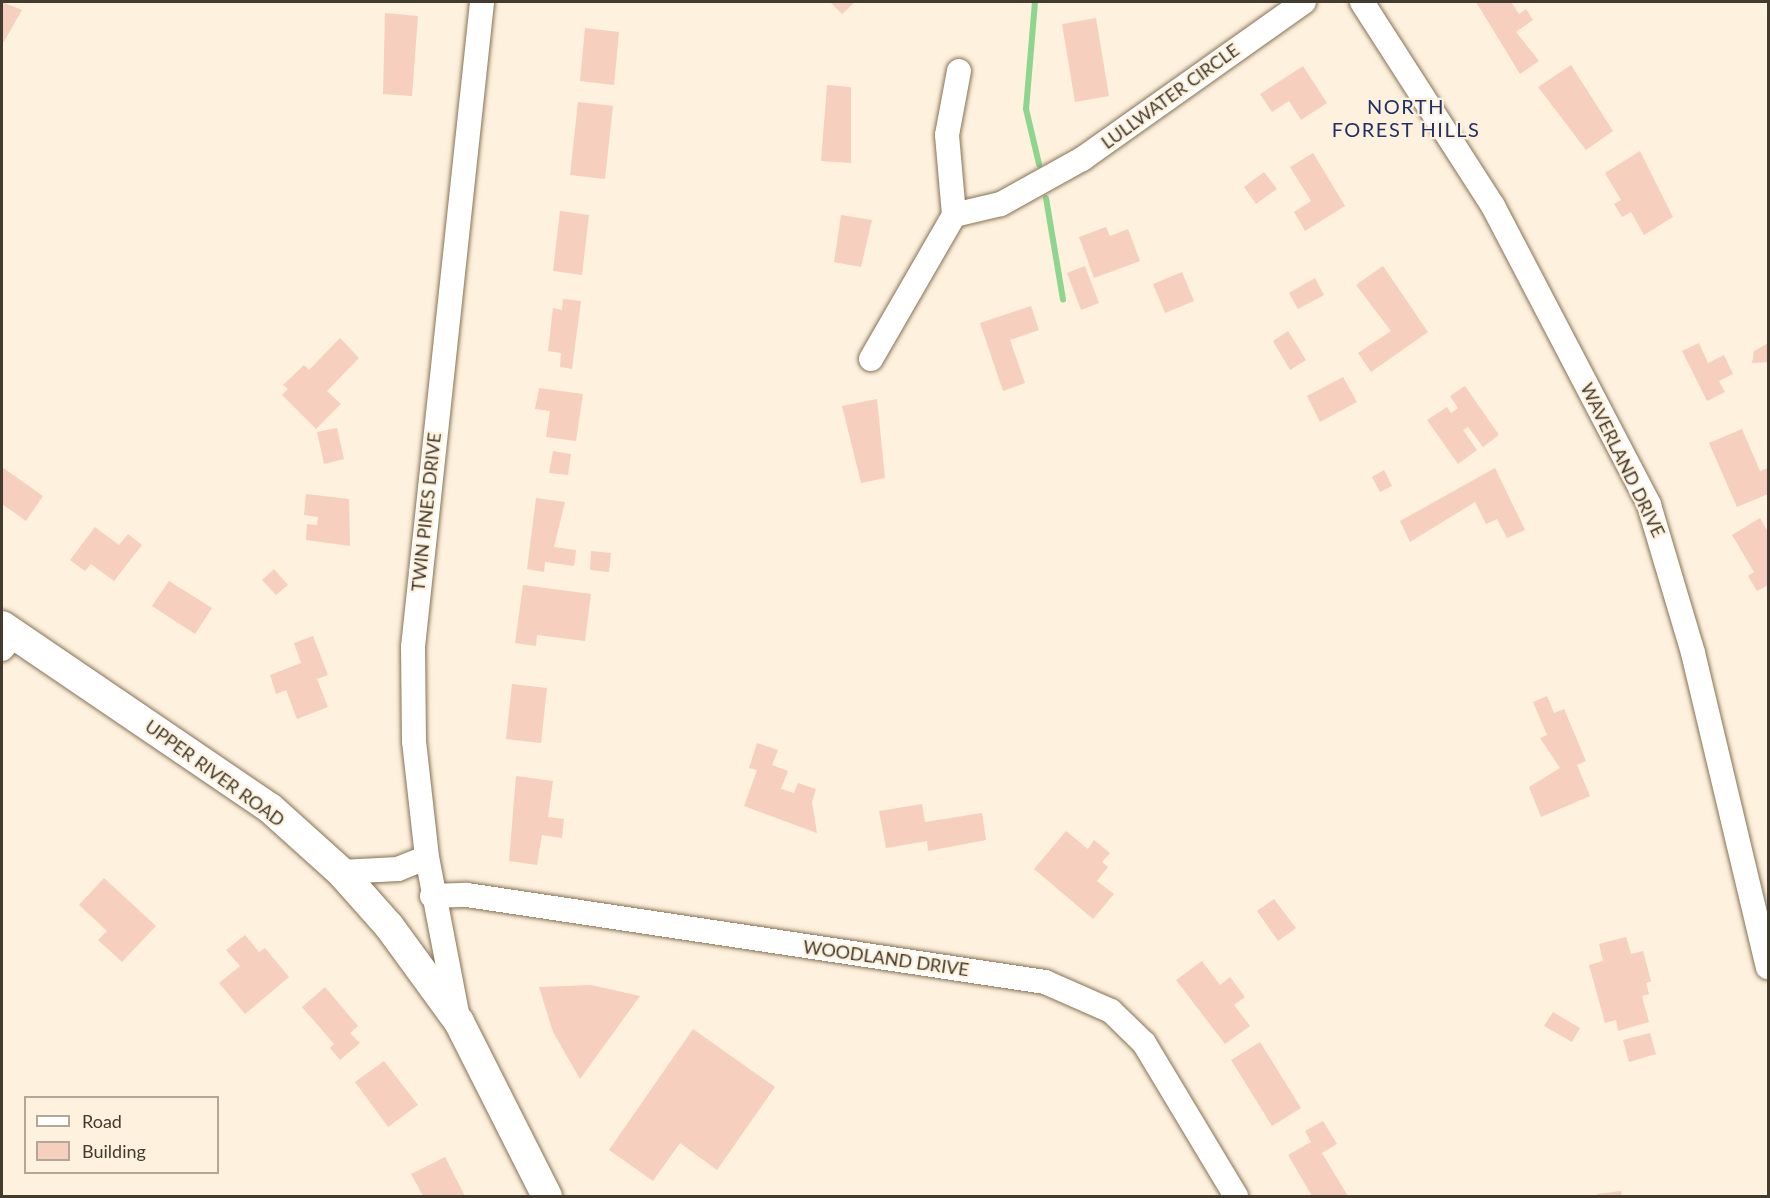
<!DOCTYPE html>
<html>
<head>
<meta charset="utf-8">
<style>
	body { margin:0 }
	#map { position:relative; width:1770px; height:1198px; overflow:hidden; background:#fef1dd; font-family:Lato,sans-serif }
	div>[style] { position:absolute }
	.stream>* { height:6px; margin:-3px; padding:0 3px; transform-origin:3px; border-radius:3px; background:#8ed68f }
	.building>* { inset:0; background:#f6cfbf }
	.roads { filter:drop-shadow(0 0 2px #867255) drop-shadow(0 0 2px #867255) }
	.minor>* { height:24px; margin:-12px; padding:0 12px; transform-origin:12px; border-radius:12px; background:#fff }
	.tertiary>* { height:30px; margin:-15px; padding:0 15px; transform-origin:15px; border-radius:15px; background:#fff }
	span { translate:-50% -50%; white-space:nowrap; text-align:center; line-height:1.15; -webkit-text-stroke:4.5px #fef1dd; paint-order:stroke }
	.street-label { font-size:18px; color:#433b2e }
	.neighbourhood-label { font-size:20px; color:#203068; letter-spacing:1.5px }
	.frame { position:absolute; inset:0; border:3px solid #433b2e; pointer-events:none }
	.legend { position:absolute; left:24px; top:1096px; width:195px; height:78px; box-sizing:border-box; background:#fef1dd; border:2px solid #b3a897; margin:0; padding:8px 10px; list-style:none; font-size:18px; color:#433b2e }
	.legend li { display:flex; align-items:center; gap:12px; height:30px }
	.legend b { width:30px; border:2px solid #b3a897 }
</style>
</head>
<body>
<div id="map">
	<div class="stream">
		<i style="left:1035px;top:2px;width:107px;rotate:94.8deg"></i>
		<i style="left:1026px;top:109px;width:57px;rotate:76.7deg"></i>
		<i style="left:1046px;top:198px;width:103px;rotate:80.5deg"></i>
	</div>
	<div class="building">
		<i style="clip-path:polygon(2px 2px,22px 10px,2px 45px)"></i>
		<i style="clip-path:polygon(830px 2px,855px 2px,842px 14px)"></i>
		<i style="clip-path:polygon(1476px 2px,1511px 2px,1519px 14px,1526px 9px,1533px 20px,1516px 32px,1539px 61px,1520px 74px)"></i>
		<i style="clip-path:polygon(385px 13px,418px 16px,412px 96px,383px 94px)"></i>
		<i style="clip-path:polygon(1096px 18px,1109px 96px,1075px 102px,1062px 24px)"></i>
		<i style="clip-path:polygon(585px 28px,619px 32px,614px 85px,580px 81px)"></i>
		<i style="clip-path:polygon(1571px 65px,1613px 131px,1586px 150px,1538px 87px)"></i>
		<i style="clip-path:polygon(1303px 66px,1327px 103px,1301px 120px,1289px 101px,1272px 112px,1260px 94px)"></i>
		<i style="clip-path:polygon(827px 85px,851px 87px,851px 163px,821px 161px)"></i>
		<i style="clip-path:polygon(578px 102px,613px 106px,605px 179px,570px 175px)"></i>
		<i style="clip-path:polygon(1640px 151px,1673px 217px,1644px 235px,1631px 212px,1622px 217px,1614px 204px,1621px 200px,1605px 173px)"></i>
		<i style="clip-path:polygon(1313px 153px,1345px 206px,1305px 231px,1294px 212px,1311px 201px,1290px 167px)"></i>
		<i style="clip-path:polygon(1264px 172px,1277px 189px,1256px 204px,1244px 187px)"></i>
		<i style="clip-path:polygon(560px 211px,589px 215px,582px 275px,553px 271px)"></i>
		<i style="clip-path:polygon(841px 215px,872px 220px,861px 267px,834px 262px)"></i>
		<i style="clip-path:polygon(1106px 227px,1110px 236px,1128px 229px,1140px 261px,1094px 278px,1079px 237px)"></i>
		<i style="clip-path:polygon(1085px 266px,1099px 303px,1081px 310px,1067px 273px)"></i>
		<i style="clip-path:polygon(1383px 266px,1428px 332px,1371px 372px,1358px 353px,1391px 331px,1356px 285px)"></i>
		<i style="clip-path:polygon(1182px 272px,1194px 301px,1165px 313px,1153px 284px)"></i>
		<i style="clip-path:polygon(1315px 278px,1324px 295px,1298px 309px,1289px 293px)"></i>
		<i style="clip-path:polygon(563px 299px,581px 301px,572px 369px,560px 367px,561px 353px,548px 351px,553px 308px,562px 310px)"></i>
		<i style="clip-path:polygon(1031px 306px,1039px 330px,1010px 340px,1025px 383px,1003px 391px,980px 323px)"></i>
		<i style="clip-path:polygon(1288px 331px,1306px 360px,1290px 370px,1273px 341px)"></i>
		<i style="clip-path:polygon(340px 338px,359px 358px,327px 391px,341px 404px,316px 429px,282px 395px,288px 389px,283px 385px,304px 365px,309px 370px)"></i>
		<i style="clip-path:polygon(1699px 343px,1708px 363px,1724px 355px,1733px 374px,1719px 381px,1725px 392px,1707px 401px,1682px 351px)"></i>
		<i style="clip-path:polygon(1768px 343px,1768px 362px,1752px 363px,1754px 351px)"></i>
		<i style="clip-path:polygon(1343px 377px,1357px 402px,1320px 422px,1307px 396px)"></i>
		<i style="clip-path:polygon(1465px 386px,1499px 435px,1483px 447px,1468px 427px,1463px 430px,1477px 450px,1458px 464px,1427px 420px,1447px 407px,1451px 413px,1458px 408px,1450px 396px)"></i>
		<i style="clip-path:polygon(539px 388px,583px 394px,576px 441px,546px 437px,550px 411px,535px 409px)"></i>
		<i style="clip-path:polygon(877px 399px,885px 478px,861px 483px,842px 406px)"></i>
		<i style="clip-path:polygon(337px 428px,344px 459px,324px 464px,317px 432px)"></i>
		<i style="clip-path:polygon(1742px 429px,1760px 471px,1768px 468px,1768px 494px,1737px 507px,1709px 443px)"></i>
		<i style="clip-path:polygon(553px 451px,571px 454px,568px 475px,549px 473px)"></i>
		<i style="clip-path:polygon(2px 467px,43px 496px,26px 521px,2px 504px)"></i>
		<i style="clip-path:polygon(1495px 468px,1525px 530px,1507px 538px,1497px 519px,1486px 524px,1475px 502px,1410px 542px,1400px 521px)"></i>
		<i style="clip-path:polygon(1384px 470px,1392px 486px,1380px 492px,1372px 477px)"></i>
		<i style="clip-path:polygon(306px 494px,349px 499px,350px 546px,306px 540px,307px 524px,317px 525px,318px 517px,304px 515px)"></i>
		<i style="clip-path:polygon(536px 498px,565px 502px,554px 547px,576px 550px,574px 566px,545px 562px,544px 572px,527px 569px)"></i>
		<i style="clip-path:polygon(1760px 518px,1768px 532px,1768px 585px,1757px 591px,1748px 576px,1754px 572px,1732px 535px)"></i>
		<i style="clip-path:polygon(95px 527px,119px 545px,128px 534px,142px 545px,114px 581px,91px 564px,85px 571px,70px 560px)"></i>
		<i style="clip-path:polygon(591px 551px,611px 553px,609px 572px,590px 570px)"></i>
		<i style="clip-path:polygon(274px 569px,288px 585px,276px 595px,262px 580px)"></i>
		<i style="clip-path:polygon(169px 581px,212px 608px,195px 634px,152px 606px)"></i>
		<i style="clip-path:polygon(523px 585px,591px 594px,585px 641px,537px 635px,536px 646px,515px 643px)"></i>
		<i style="clip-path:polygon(313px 636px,328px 675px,317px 679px,328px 707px,297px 719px,286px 690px,276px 694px,270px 675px,301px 663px,294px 643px)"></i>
		<i style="clip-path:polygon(512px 684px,547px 688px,541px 743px,506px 739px)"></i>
		<i style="clip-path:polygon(1547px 696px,1554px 713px,1564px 709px,1586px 761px,1577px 765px,1590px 796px,1541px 817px,1529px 787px,1560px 768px,1540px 738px,1547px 735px,1533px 702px)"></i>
		<i style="clip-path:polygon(757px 743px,778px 750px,772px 765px,788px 771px,781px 789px,794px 793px,798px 783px,816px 789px,812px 802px,817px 833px,744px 806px,757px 770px,749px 768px)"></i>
		<i style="clip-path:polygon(516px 776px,553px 781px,548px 817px,564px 819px,562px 838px,542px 835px,537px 865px,509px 861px)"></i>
		<i style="clip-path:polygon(922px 804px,925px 822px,982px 813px,986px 840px,928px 851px,927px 841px,886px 848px,879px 811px)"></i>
		<i style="clip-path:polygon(1066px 831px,1088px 849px,1094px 840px,1110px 853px,1102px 862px,1108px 867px,1097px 881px,1114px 894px,1093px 919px,1034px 869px)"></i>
		<i style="clip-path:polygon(104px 878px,156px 926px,122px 962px,98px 940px,107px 931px,79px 905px)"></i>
		<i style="clip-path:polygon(1274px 899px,1296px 928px,1278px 941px,1257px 911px)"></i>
		<i style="clip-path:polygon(245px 935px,259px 952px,265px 948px,289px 977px,245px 1014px,219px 983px,240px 966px,226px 950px)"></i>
		<i style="clip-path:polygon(1626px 937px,1631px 954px,1643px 951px,1651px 981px,1646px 983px,1649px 994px,1642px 996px,1649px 1022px,1618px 1031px,1616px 1020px,1605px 1023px,1589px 965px,1603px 961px,1599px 944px)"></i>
		<i style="clip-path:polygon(1202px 961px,1220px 985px,1230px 977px,1245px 997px,1234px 1005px,1250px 1026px,1225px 1044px,1176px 980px)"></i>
		<i style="clip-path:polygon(591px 985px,640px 996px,580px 1079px,553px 1032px,539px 987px)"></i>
		<i style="clip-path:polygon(325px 987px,358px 1026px,350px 1033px,360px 1043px,340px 1060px,330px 1048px,334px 1044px,302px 1007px)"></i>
		<i style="clip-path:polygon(1553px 1012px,1580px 1028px,1572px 1042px,1544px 1026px)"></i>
		<i style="clip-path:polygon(693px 1029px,775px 1087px,717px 1170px,680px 1143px,653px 1181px,609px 1150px)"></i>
		<i style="clip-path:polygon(1650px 1033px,1656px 1054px,1629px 1062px,1623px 1040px)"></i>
		<i style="clip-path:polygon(1260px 1042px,1301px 1108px,1272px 1126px,1231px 1060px)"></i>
		<i style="clip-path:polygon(384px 1061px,418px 1105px,388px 1127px,355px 1082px)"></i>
		<i style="clip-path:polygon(1323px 1121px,1337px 1144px,1322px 1153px,1348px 1196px,1312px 1196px,1288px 1155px,1311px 1142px,1305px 1131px)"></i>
		<i style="clip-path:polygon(445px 1157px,465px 1196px,423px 1196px,411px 1174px)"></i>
		<i style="clip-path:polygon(1621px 1191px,1622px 1196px,1597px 1196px,1597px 1194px)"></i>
	</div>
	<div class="roads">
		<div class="minor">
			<i style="left:1362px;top:2px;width:242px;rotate:57.3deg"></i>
			<i style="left:1493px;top:206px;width:337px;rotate:62.4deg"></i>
			<i style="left:1649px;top:505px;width:154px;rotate:73.4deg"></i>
			<i style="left:1693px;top:653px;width:323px;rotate:76.6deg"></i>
			<i style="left:954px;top:215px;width:80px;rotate:-95deg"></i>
			<i style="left:947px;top:135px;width:65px;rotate:-79.4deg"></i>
			<i style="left:871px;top:359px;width:166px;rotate:-60deg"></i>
			<i style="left:954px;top:215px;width:48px;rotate:-13.2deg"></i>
			<i style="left:1001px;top:204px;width:93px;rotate:-29.1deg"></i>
			<i style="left:1082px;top:159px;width:272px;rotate:-35.3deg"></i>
			<i style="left:2px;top:649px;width:18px;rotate:-49deg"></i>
			<i style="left:341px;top:872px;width:57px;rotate:-3deg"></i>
			<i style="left:398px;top:869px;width:31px;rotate:-22deg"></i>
			<i style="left:432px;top:896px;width:35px;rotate:-2deg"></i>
			<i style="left:467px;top:895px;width:585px;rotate:8.56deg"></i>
			<i style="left:1045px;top:982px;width:72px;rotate:23.7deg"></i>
			<i style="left:1111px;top:1011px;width:46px;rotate:44.1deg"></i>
			<i style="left:1144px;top:1043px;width:179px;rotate:59deg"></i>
			<i style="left:458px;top:1018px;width:164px;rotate:-100.9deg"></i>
			<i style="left:427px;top:857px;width:117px;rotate:-96.4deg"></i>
			<i style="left:414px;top:741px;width:94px;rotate:-90.6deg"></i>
			<i style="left:413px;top:647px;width:649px;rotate:-83.89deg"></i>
		</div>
		<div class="tertiary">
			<i style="left:2px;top:626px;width:324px;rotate:34.2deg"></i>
			<i style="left:270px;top:808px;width:96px;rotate:42deg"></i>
			<i style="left:341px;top:872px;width:72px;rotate:48.4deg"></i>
			<i style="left:389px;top:926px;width:119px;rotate:53.9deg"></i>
			<i style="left:459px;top:1022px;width:195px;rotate:63.2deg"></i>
		</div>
	</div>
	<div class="street-label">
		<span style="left:1170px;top:96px;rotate:-36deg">LULLWATER CIRCLE</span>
		<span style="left:1623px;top:460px;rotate:64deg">WAVERLAND DRIVE</span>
		<span style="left:426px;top:512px;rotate:-84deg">TWIN PINES DRIVE</span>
		<span style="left:215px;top:773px;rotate:36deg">UPPER RIVER ROAD</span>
		<span style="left:886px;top:958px;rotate:8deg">WOODLAND DRIVE</span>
	</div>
	<div class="neighbourhood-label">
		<span style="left:1406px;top:118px">NORTH<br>FOREST HILLS</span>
	</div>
	<div class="frame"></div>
	<ul class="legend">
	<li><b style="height:8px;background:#fff"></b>Road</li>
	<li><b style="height:16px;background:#f6cfbf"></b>Building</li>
	</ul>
</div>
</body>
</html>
